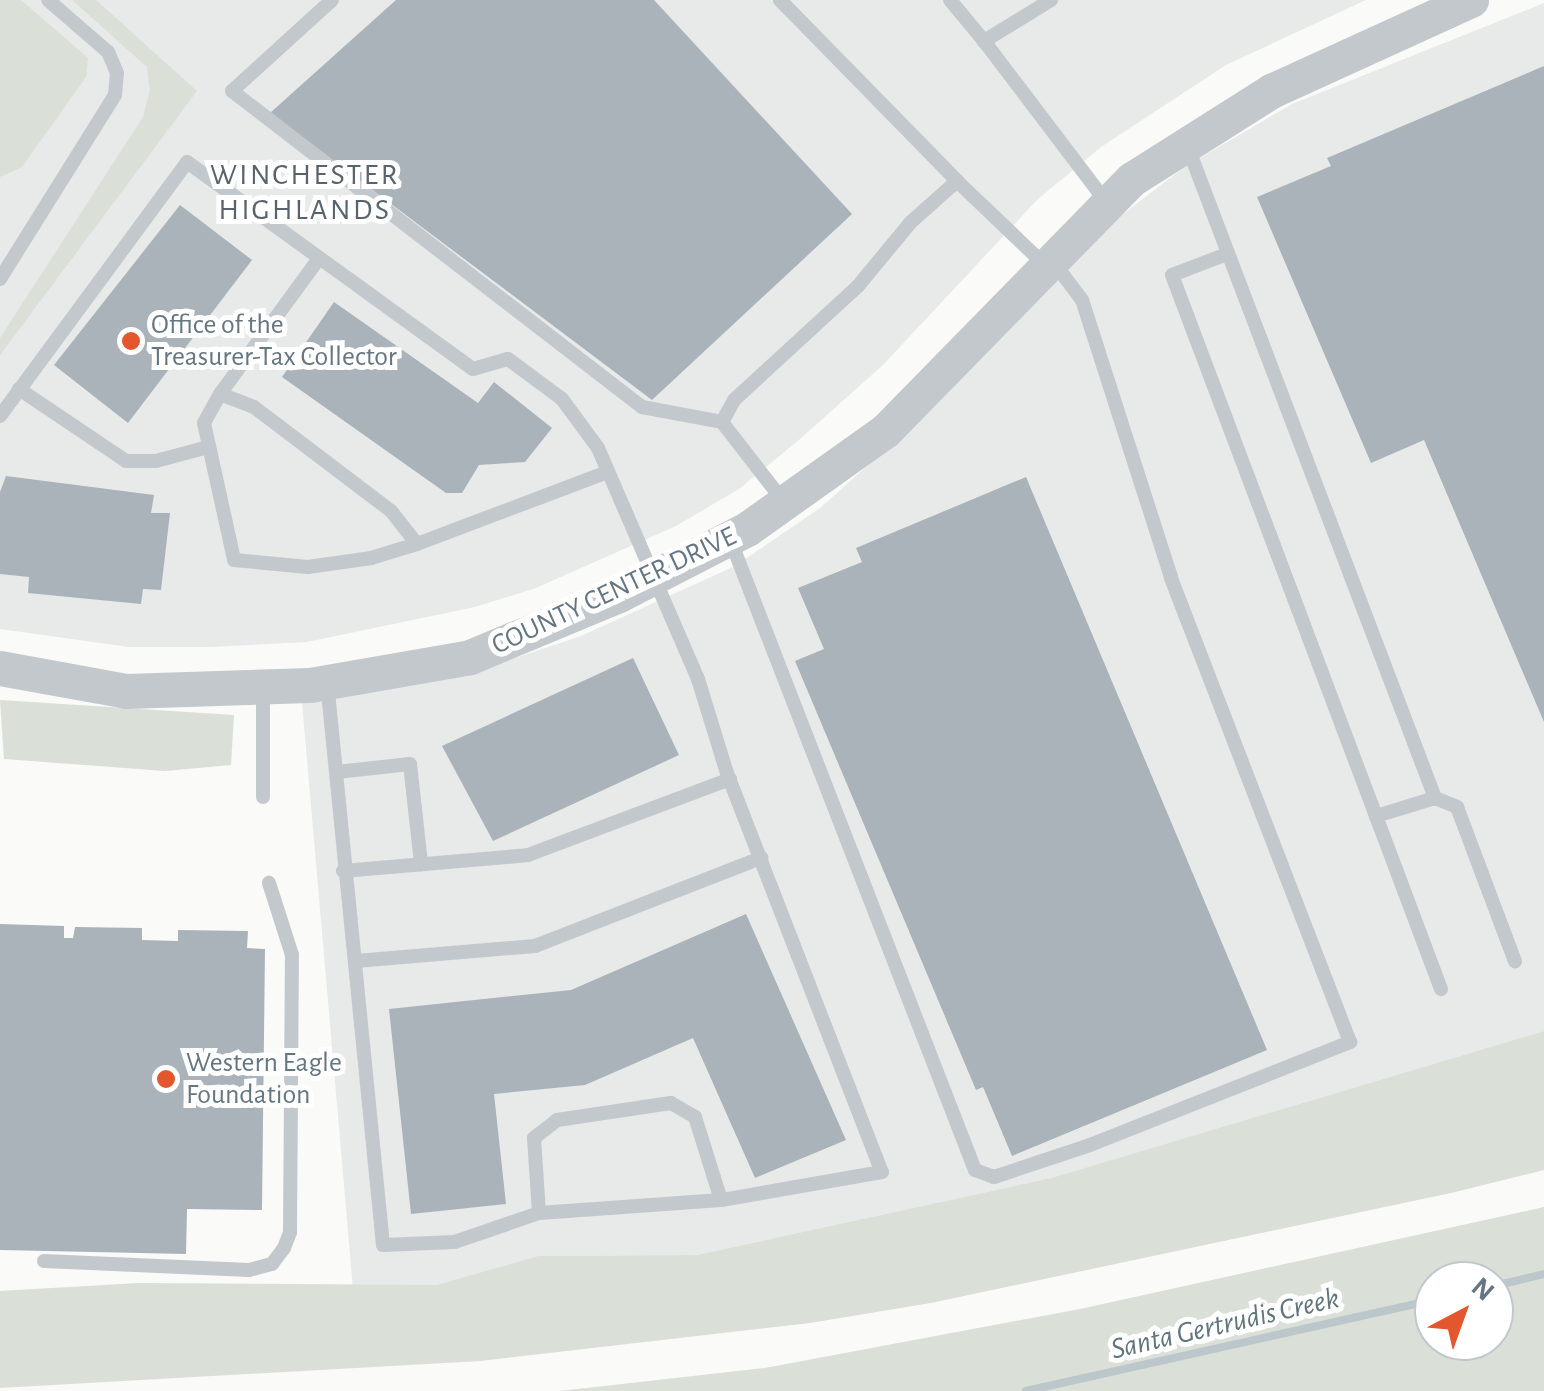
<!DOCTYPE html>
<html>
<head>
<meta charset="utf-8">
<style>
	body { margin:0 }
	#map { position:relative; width:1544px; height:1391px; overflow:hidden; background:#fafaf8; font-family:"Alegreya Sans",sans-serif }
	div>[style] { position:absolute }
	.built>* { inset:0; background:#e8e9e9 }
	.green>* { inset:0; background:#dadfd7 }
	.stream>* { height:8px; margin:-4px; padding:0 4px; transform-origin:4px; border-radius:4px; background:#bbc7cb }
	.building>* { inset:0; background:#aab3b9 }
	.service>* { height:14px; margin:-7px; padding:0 7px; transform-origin:7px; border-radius:7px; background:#c3c8cc }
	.tertiary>* { height:35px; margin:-17.5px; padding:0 17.5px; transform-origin:17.5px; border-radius:17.5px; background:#c3c8cc }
	.dots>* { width:28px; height:28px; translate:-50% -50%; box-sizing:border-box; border:5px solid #fff; border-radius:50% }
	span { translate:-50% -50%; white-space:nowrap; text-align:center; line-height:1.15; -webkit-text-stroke:10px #fff; paint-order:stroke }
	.poi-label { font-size:28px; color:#657683 }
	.left { translate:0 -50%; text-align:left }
	.street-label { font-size:28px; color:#657683 }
	.neighbourhood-label { font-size:30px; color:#57646e; letter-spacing:2.5px }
	.water-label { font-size:30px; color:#60757c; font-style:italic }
	.north { position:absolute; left:1414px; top:1261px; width:100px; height:100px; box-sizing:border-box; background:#fff; border:2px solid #c1c8cd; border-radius:50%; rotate:41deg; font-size:28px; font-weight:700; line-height:40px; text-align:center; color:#657683 }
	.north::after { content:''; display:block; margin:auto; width:35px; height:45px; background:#e4572e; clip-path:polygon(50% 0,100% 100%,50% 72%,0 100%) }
</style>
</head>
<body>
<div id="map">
	<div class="built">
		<i style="clip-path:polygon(0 0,1366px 0,1226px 65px,1101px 147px,1038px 199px,883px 365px,800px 439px,739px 489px,676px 526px,536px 588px,475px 607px,307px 642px,212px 647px,129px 647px,0 629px)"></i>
		<i style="clip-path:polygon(1544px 3px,1544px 1031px,1051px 1178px,697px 1255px,538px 1256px,436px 1285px,353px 1289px,302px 702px,494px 665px,581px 636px,735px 566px,820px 508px,902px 435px,1098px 233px,1186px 166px,1292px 104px)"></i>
	</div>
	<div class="green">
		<i style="clip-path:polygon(0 0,21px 0,88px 58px,86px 77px,22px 167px,0 177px)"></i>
		<i style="clip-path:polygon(72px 0,96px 0,197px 91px,0 355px,0 338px,143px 117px,150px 91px,147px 67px)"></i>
		<i style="clip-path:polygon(0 700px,234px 715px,231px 765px,165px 771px,4px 759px)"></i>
		<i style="clip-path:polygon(1544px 1031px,1544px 1170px,1451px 1193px,931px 1303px,810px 1323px,480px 1361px,0 1388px,0 1291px,139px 1283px,436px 1285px,538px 1256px,697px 1255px,1051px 1178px)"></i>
		<i style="clip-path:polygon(evenodd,1544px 1207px,1544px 1391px,560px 1391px,765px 1368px,1080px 1309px,1544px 1207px,1434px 1281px,1494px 1281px,1494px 1341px,1434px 1341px,1434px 1281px)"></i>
	</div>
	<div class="stream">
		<i style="left:1494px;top:1286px;width:51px;rotate:-13.5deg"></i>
		<i style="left:1026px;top:1391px;width:418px;rotate:-12.6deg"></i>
	</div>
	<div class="building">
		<i style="clip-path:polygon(396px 0,654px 0,852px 214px,652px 400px,270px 113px)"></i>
		<i style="clip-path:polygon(1544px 66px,1544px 722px,1424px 440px,1371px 463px,1257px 197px,1331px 166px,1327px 158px)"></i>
		<i style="clip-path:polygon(180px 205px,252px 260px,128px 423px,54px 365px)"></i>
		<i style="clip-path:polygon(334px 302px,478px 403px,494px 382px,552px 428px,525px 462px,479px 465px,462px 493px,446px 493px,282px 377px)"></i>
		<i style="clip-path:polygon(6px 476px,154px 495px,151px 513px,170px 513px,161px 590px,143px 589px,141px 604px,28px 593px,29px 577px,0 574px,0 492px)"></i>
		<i style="clip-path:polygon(1026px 477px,1267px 1050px,1012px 1156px,983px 1087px,976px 1090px,795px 661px,824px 649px,798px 588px,862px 562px,856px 548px)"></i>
		<i style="clip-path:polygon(633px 658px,679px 755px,493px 841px,442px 746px)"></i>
		<i style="clip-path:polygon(746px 914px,846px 1140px,755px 1178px,693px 1038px,585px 1085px,494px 1094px,506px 1204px,411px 1214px,389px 1009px,571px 990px)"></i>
		<i style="clip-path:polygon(0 924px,64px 926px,64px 938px,73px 938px,75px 927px,142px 928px,142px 940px,178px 941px,178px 930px,248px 931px,247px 948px,265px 949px,262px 1210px,187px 1209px,186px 1254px,0 1250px)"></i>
	</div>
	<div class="service">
		<i style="left:332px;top:0;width:135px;rotate:137.7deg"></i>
		<i style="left:232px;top:91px;width:518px;rotate:37.62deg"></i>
		<i style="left:642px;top:407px;width:81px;rotate:10.6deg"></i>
		<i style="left:780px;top:0;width:253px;rotate:45.6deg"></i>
		<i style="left:950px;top:0;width:53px;rotate:50.3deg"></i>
		<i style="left:1051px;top:0;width:79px;rotate:148.5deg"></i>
		<i style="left:984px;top:41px;width:203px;rotate:52.8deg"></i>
		<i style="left:1187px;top:145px;width:699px;rotate:69.2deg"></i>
		<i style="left:1435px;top:798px;width:62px;rotate:163deg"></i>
		<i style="left:1376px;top:816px;width:578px;rotate:-110.66deg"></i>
		<i style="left:1172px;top:275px;width:59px;rotate:-20.9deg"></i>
		<i style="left:0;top:279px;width:217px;rotate:-58deg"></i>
		<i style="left:115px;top:95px;width:22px;rotate:-85deg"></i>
		<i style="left:117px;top:73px;width:23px;rotate:-113deg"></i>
		<i style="left:108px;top:52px;width:79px;rotate:-139.1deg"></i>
		<i style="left:19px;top:389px;width:129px;rotate:33.9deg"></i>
		<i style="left:126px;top:461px;width:30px"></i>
		<i style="left:156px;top:461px;width:54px;rotate:-15.1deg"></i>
		<i style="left:220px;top:394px;width:168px;rotate:-53.9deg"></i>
		<i style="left:0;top:416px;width:315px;rotate:-53.6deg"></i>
		<i style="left:187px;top:162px;width:353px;rotate:35.9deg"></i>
		<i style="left:473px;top:369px;width:36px;rotate:-16deg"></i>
		<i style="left:508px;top:359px;width:67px;rotate:36.5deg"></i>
		<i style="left:562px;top:399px;width:61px;rotate:53.7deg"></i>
		<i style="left:598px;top:448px;width:252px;rotate:66.6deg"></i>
		<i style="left:698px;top:679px;width:98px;rotate:72.9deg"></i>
		<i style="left:727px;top:773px;width:428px;rotate:68.8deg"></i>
		<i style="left:882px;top:1172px;width:163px;rotate:170.1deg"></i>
		<i style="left:721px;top:1200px;width:182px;rotate:175.9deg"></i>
		<i style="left:539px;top:1213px;width:89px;rotate:161deg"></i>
		<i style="left:455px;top:1242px;width:72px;rotate:177.6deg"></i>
		<i style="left:383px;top:1245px;width:566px;rotate:-95.68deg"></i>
		<i style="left:784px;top:502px;width:101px;rotate:-127.8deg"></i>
		<i style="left:722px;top:422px;width:25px;rotate:-61deg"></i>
		<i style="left:734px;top:400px;width:168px;rotate:-42.6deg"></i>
		<i style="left:858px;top:286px;width:83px;rotate:-50.4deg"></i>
		<i style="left:911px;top:222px;width:62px;rotate:-41.7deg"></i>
		<i style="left:957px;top:181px;width:123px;rotate:43.7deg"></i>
		<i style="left:730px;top:539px;width:677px;rotate:68.78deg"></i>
		<i style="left:975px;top:1170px;width:20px;rotate:20deg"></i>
		<i style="left:994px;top:1177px;width:101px;rotate:-18.4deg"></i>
		<i style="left:1090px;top:1145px;width:280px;rotate:-21.6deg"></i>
		<i style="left:1350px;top:1042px;width:498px;rotate:-111.1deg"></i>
		<i style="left:1171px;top:577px;width:291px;rotate:-107.8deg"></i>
		<i style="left:1082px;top:300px;width:46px;rotate:-127.1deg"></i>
		<i style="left:417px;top:544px;width:42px;rotate:-128.2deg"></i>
		<i style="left:391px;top:511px;width:172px;rotate:-142.8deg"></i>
		<i style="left:254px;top:407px;width:36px;rotate:-159deg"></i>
		<i style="left:220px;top:394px;width:33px;rotate:119deg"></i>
		<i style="left:204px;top:423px;width:140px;rotate:77.6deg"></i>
		<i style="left:234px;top:560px;width:74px;rotate:5.4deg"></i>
		<i style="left:308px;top:567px;width:64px;rotate:-8.1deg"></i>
		<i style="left:371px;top:558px;width:48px;rotate:-16.9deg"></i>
		<i style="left:417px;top:544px;width:204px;rotate:-20.7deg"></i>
		<i style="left:337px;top:772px;width:73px;rotate:-6.3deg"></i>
		<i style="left:410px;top:764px;width:101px;rotate:83.7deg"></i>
		<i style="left:263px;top:797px;width:110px;rotate:-90deg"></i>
		<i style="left:1435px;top:798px;width:24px;rotate:22deg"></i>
		<i style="left:1457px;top:807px;width:165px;rotate:69.4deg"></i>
		<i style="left:1376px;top:816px;width:185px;rotate:69.4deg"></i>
		<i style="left:343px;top:871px;width:186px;rotate:-4.9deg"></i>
		<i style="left:528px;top:855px;width:216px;rotate:-20.6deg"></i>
		<i style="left:356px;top:961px;width:180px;rotate:-4.8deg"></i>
		<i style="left:535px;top:946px;width:243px;rotate:-21.3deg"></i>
		<i style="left:539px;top:1213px;width:75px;rotate:-93.8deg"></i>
		<i style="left:534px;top:1138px;width:29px;rotate:-38deg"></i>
		<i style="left:557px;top:1120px;width:115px;rotate:-8.5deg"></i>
		<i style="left:671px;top:1103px;width:28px;rotate:30deg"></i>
		<i style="left:695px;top:1117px;width:87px;rotate:72.6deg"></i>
		<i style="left:44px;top:1261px;width:205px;rotate:2.5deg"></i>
		<i style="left:249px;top:1270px;width:24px;rotate:-15deg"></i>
		<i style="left:272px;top:1264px;width:20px;rotate:-53deg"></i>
		<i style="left:284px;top:1248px;width:17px;rotate:-69deg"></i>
		<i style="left:290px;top:1232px;width:277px;rotate:-89.6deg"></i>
		<i style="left:292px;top:955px;width:76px;rotate:-107.7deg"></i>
	</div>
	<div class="tertiary">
		<i style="left:0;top:668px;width:128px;rotate:10.3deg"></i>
		<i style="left:126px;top:691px;width:184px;rotate:-1.9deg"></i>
		<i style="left:310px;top:685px;width:162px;rotate:-9.9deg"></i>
		<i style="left:470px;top:657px;width:161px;rotate:-22.6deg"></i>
		<i style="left:619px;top:595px;width:144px;rotate:-27.3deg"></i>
		<i style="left:747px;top:529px;width:169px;rotate:-35.4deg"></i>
		<i style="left:885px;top:431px;width:353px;rotate:-45.6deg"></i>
		<i style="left:1132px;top:179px;width:165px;rotate:-32.3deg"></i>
		<i style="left:1271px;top:91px;width:220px;rotate:-24.5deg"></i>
	</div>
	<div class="dots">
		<i style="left:131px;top:341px;background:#e4572e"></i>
		<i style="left:166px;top:1079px;background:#e4572e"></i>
	</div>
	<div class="poi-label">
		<span class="left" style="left:151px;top:341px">Office of the<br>Treasurer-Tax Collector</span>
		<span class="left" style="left:186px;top:1079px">Western Eagle<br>Foundation</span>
	</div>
	<div class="street-label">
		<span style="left:614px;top:591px;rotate:-25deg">COUNTY CENTER DRIVE</span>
	</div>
	<div class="neighbourhood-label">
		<span style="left:305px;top:192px">WINCHESTER<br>HIGHLANDS</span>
	</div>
	<div class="water-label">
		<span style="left:1225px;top:1324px;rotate:-13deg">Santa Gertrudis Creek</span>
	</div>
	<div class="north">N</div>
</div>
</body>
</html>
